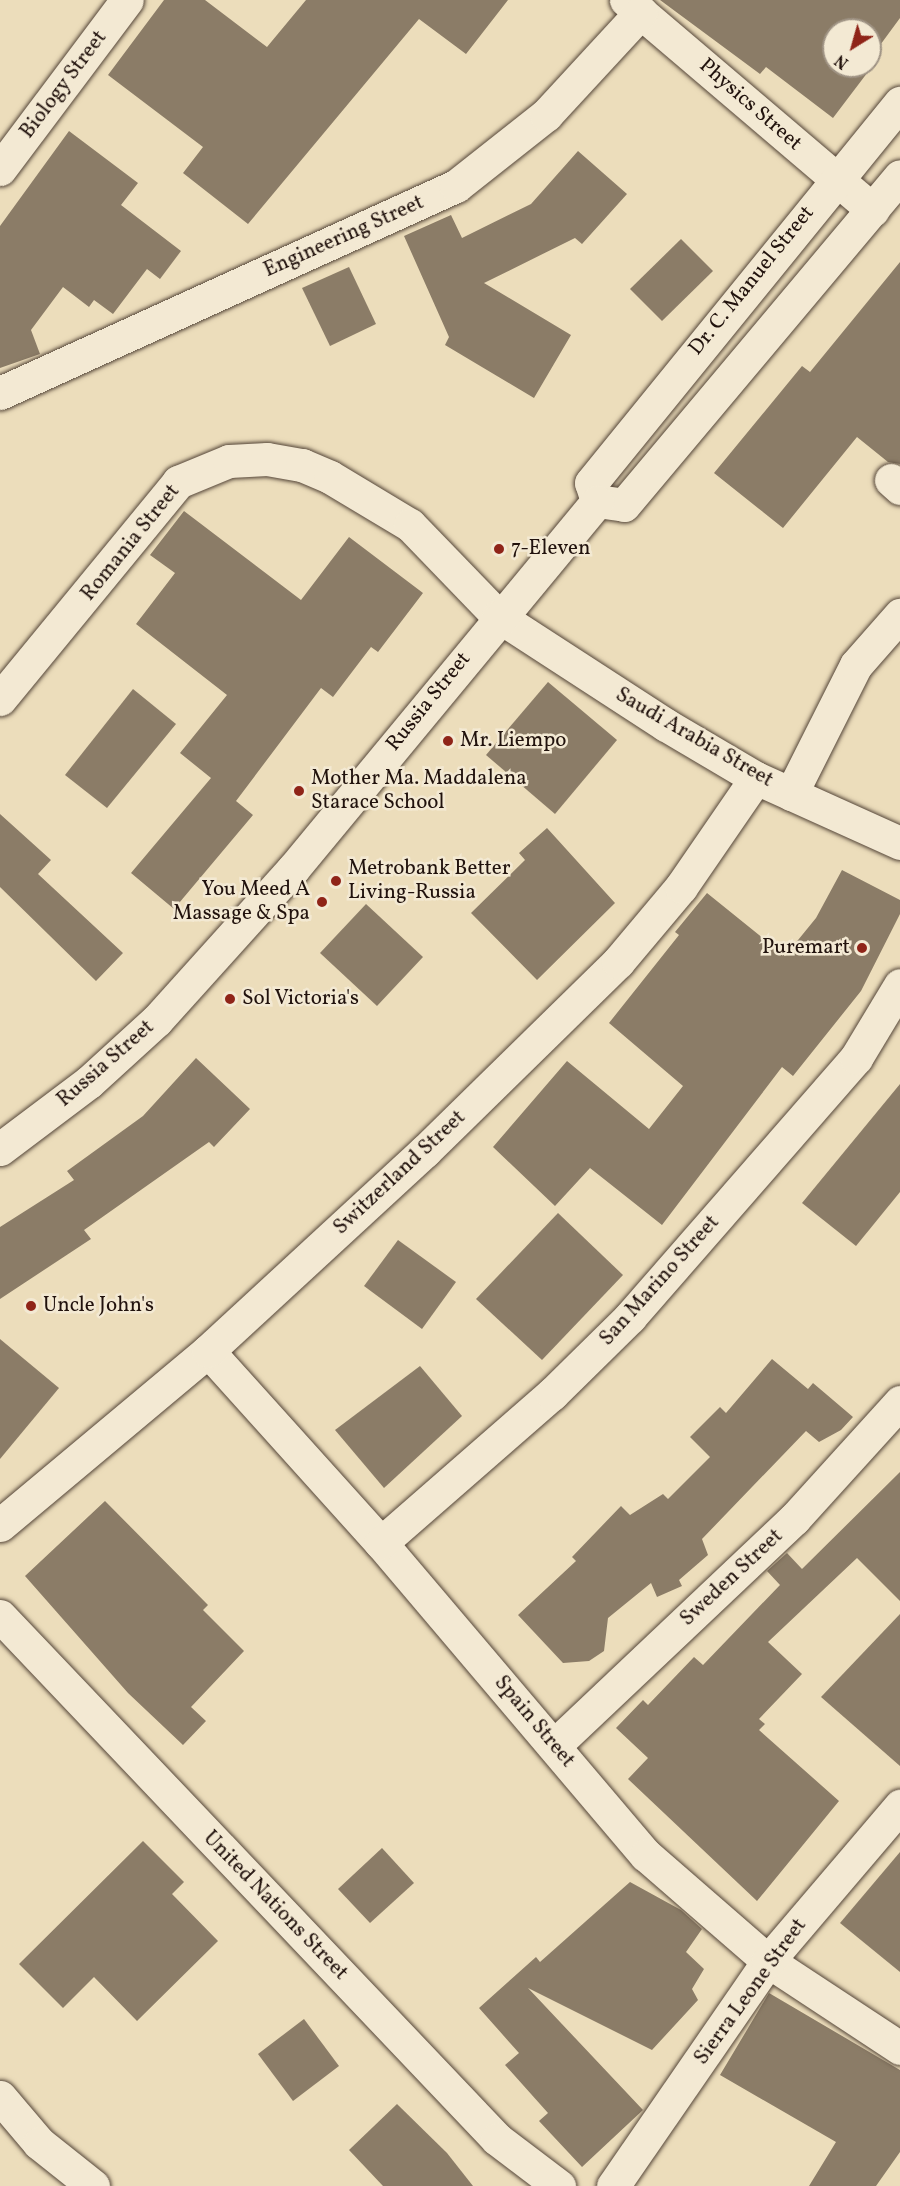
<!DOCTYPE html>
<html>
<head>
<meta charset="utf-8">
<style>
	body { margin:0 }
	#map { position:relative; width:900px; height:2186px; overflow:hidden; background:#ecddbb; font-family:Vollkorn,serif }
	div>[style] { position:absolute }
	.building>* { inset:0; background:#8b7c67 }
	.roads { filter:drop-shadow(0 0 2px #544538) drop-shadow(0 0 2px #544538) }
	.minor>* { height:33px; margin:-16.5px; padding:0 16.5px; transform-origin:16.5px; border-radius:16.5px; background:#f3e9d3 }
	.dots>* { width:16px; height:16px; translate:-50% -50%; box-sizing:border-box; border:3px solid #f3e9d3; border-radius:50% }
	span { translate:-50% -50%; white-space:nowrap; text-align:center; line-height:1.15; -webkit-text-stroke:5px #f3e9d3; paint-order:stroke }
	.street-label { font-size:21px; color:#21120d }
	.poi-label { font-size:21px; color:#21120d }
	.left { translate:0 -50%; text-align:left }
	.right { translate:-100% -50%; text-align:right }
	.north { position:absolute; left:822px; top:18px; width:60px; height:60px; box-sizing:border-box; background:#f3e9d3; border:2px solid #9f9384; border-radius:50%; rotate:217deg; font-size:16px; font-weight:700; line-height:24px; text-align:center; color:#21120d }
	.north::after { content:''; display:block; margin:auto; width:21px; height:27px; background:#8f2418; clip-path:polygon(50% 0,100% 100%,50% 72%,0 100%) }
</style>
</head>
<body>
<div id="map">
	<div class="building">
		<i style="clip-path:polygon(164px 0,205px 0,267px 47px,306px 0,508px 0,466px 54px,419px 19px,248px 224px,183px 173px,203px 147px,108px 75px)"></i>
		<i style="clip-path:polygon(evenodd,660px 0,900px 0,900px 18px,875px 52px,880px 56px,833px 118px,766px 67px,760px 74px,660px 0,834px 30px,870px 30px,870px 66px,834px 66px,834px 30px)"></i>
		<i style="clip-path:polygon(69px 131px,138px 183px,121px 205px,181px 251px,160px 279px,147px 269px,113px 314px,94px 300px,89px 307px,63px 287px,31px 330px,40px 354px,0 368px,0 226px)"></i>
		<i style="clip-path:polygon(578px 151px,627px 194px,582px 244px,575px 238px,484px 283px,571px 335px,534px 398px,445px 345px,449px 337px,404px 236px,451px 215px,462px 238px,531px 204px)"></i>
		<i style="clip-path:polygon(681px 239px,713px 271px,662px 321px,630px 289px)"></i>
		<i style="clip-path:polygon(900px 262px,900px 464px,888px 462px,857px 437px,783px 528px,714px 473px,802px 366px,810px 372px)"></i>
		<i style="clip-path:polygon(349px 267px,376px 324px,330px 346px,302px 288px)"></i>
		<i style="clip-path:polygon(184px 511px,301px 600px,349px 537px,423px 593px,378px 652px,371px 647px,333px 697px,321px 688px,236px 801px,253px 815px,174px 909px,131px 873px,211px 778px,180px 753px,227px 695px,136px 624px,175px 573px,150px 555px)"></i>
		<i style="clip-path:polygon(548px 682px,617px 740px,555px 814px,486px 755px)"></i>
		<i style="clip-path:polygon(133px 689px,176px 724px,107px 808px,65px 775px)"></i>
		<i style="clip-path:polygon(0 814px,51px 860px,38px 874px,123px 953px,96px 981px,0 887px)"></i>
		<i style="clip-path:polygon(547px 828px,615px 903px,537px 980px,471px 913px,525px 860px,519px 853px)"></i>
		<i style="clip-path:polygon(842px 870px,900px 900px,900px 914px,861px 991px,793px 1076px,782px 1067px,662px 1225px,590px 1168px,555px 1206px,493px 1147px,567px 1061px,649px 1129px,683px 1086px,609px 1023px,679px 935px,675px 932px,707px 893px,785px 956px,816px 918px)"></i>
		<i style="clip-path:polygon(366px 904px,423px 957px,377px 1006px,320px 953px)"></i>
		<i style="clip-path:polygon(196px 1058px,250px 1109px,214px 1147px,209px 1142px,84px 1230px,91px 1239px,0 1299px,0 1227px,74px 1180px,67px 1171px,143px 1116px)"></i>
		<i style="clip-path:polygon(900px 1084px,900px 1192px,856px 1246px,802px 1203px)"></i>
		<i style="clip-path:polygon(558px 1213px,623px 1275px,542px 1360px,476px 1299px)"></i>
		<i style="clip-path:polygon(398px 1240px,456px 1282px,422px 1329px,364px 1286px)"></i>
		<i style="clip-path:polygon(0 1339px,59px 1388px,0 1459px)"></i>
		<i style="clip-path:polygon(772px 1359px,808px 1389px,813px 1383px,853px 1417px,841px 1430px,819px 1442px,806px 1431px,702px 1539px,708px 1555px,679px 1580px,682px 1586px,657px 1597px,651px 1583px,608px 1618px,604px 1651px,589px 1661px,563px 1663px,518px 1615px,576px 1561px,572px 1557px,621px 1506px,630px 1515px,663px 1494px,668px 1499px,710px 1457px,690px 1437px,720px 1407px,726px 1413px)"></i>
		<i style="clip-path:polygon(420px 1366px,462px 1416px,384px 1488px,335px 1430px)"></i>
		<i style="clip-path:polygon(900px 1472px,900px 1601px,857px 1558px,768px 1642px,802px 1674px,759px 1719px,765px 1724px,759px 1730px,839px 1801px,757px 1901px,628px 1779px,648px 1758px,616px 1728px,643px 1700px,648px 1705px,694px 1657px,703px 1665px,780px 1585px,767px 1571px,787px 1553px,802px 1569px)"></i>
		<i style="clip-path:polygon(105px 1501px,208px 1605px,203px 1610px,244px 1651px,191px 1707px,206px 1721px,183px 1745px,128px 1693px,25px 1576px)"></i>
		<i style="clip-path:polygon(900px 1614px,900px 1766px,821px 1697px)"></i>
		<i style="clip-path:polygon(143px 1841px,184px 1882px,172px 1894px,218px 1941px,137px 2021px,94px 1977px,63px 2008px,19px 1964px)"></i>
		<i style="clip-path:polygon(382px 1848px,414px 1883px,370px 1923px,338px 1889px)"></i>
		<i style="clip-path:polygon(900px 1852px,900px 1972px,840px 1923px)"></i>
		<i style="clip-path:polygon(630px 1882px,681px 1910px,702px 1929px,686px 1952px,704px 1969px,692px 1989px,698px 2000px,652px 2050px,528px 1988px,643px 2110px,582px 2167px,539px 2121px,548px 2113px,505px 2065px,519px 2053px,479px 2008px,536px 1957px,540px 1962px)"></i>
		<i style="clip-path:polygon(769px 1993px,900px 2070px,900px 2152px,876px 2186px,809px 2186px,836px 2142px,720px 2075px)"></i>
		<i style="clip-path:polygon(304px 2019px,339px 2066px,293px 2101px,258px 2054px)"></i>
		<i style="clip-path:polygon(397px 2104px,447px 2153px,473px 2186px,383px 2186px,349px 2150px)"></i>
	</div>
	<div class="roads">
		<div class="minor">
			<i style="left:626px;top:0;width:324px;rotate:40.4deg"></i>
			<i style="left:0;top:169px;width:211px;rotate:-53.1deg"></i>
			<i style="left:0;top:393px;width:501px;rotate:-24.42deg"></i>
			<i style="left:456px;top:186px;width:115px;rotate:-38.3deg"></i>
			<i style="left:546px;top:115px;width:140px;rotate:-47.3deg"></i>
			<i style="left:891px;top:480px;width:12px;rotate:42deg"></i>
			<i style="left:597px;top:501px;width:19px;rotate:-108deg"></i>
			<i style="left:591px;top:483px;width:490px;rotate:-50.9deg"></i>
			<i style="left:597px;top:501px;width:27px;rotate:8deg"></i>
			<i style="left:624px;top:505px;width:429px;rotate:-50deg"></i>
			<i style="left:0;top:699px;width:281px;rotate:-50.6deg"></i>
			<i style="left:178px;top:482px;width:55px;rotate:-22.4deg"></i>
			<i style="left:229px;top:461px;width:38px;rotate:-3deg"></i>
			<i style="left:267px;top:459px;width:36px;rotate:10deg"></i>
			<i style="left:302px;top:465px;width:30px;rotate:23deg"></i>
			<i style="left:330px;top:477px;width:93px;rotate:31deg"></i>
			<i style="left:410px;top:525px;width:127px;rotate:46deg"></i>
			<i style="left:498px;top:616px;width:200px;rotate:33deg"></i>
			<i style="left:666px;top:725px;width:104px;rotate:30.5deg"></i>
			<i style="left:756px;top:778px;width:158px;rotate:24.3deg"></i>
			<i style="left:791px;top:794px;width:144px;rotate:-63.3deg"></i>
			<i style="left:856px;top:665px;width:67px;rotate:-48.7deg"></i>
			<i style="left:0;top:1149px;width:111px;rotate:-37deg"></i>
			<i style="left:89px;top:1082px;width:92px;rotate:-42.4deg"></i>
			<i style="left:157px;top:1020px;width:203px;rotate:-48deg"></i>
			<i style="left:293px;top:869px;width:477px;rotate:-50.4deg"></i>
			<i style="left:208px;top:1351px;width:258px;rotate:48deg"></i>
			<i style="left:381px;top:1543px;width:409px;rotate:49.7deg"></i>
			<i style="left:646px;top:1855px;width:162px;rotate:41deg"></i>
			<i style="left:768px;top:1961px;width:158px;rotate:33.4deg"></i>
			<i style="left:0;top:1525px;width:271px;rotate:-39.9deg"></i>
			<i style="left:208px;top:1351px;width:295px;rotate:-42.7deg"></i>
			<i style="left:425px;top:1151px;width:270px;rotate:-44.4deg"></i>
			<i style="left:618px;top:962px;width:98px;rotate:-50deg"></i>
			<i style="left:681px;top:887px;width:132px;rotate:-55.5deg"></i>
			<i style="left:381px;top:1543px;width:227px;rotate:-41.1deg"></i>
			<i style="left:552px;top:1394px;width:110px;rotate:-44.6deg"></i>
			<i style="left:630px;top:1317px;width:344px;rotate:-48.9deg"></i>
			<i style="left:856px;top:1058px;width:85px;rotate:-58.9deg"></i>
			<i style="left:0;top:1616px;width:721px;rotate:46.46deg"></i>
			<i style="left:497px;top:2139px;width:78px;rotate:37.2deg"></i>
			<i style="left:555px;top:1745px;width:329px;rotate:-43.4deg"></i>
			<i style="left:794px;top:1519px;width:158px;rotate:-47.8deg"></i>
			<i style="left:0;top:2097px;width:60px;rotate:49.7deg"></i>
			<i style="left:39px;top:2143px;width:69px;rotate:38.5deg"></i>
			<i style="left:613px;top:2186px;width:273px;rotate:-55.4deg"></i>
			<i style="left:768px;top:1961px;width:204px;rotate:-49.6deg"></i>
		</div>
	</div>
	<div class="dots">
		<i style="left:499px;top:549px;background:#8f2418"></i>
		<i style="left:448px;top:741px;background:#8f2418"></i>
		<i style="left:299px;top:791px;background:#8f2418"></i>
		<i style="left:336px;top:881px;background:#8f2418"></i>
		<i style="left:322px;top:902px;background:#8f2418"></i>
		<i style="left:862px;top:948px;background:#8f2418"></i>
		<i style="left:230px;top:999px;background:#8f2418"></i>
		<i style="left:31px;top:1306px;background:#8f2418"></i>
	</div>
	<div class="street-label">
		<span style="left:64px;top:85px;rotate:-53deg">Biology Street</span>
		<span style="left:750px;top:105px;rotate:41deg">Physics Street</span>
		<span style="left:344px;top:237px;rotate:-24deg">Engineering Street</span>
		<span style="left:752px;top:281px;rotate:-51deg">Dr. C. Manuel Street</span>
		<span style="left:131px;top:543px;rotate:-51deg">Romania Street</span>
		<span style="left:429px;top:702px;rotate:-51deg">Russia Street</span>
		<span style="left:694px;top:738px;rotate:30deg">Saudi Arabia Street</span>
		<span style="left:106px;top:1064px;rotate:-41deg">Russia Street</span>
		<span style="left:400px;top:1173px;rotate:-43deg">Switzerland Street</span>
		<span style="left:660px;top:1281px;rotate:-48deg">San Marino Street</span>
		<span style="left:732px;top:1578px;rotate:-43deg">Sweden Street</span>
		<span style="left:534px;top:1722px;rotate:50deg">Spain Street</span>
		<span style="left:275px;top:1906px;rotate:46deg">United Nations Street</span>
		<span style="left:751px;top:1992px;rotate:-54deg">Sierra Leone Street</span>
	</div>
	<div class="poi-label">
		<span class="left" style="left:511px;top:549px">7-Eleven</span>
		<span class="left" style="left:460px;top:741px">Mr. Liempo</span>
		<span class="left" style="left:311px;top:791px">Mother Ma. Maddalena<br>Starace School</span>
		<span class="left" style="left:348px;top:881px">Metrobank Better<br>Living-Russia</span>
		<span class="right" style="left:310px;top:902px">You Meed A<br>Massage &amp; Spa</span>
		<span class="right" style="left:850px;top:948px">Puremart</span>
		<span class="left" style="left:242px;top:999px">Sol Victoria's</span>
		<span class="left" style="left:43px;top:1306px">Uncle John's</span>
	</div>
	<div class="north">N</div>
</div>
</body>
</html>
